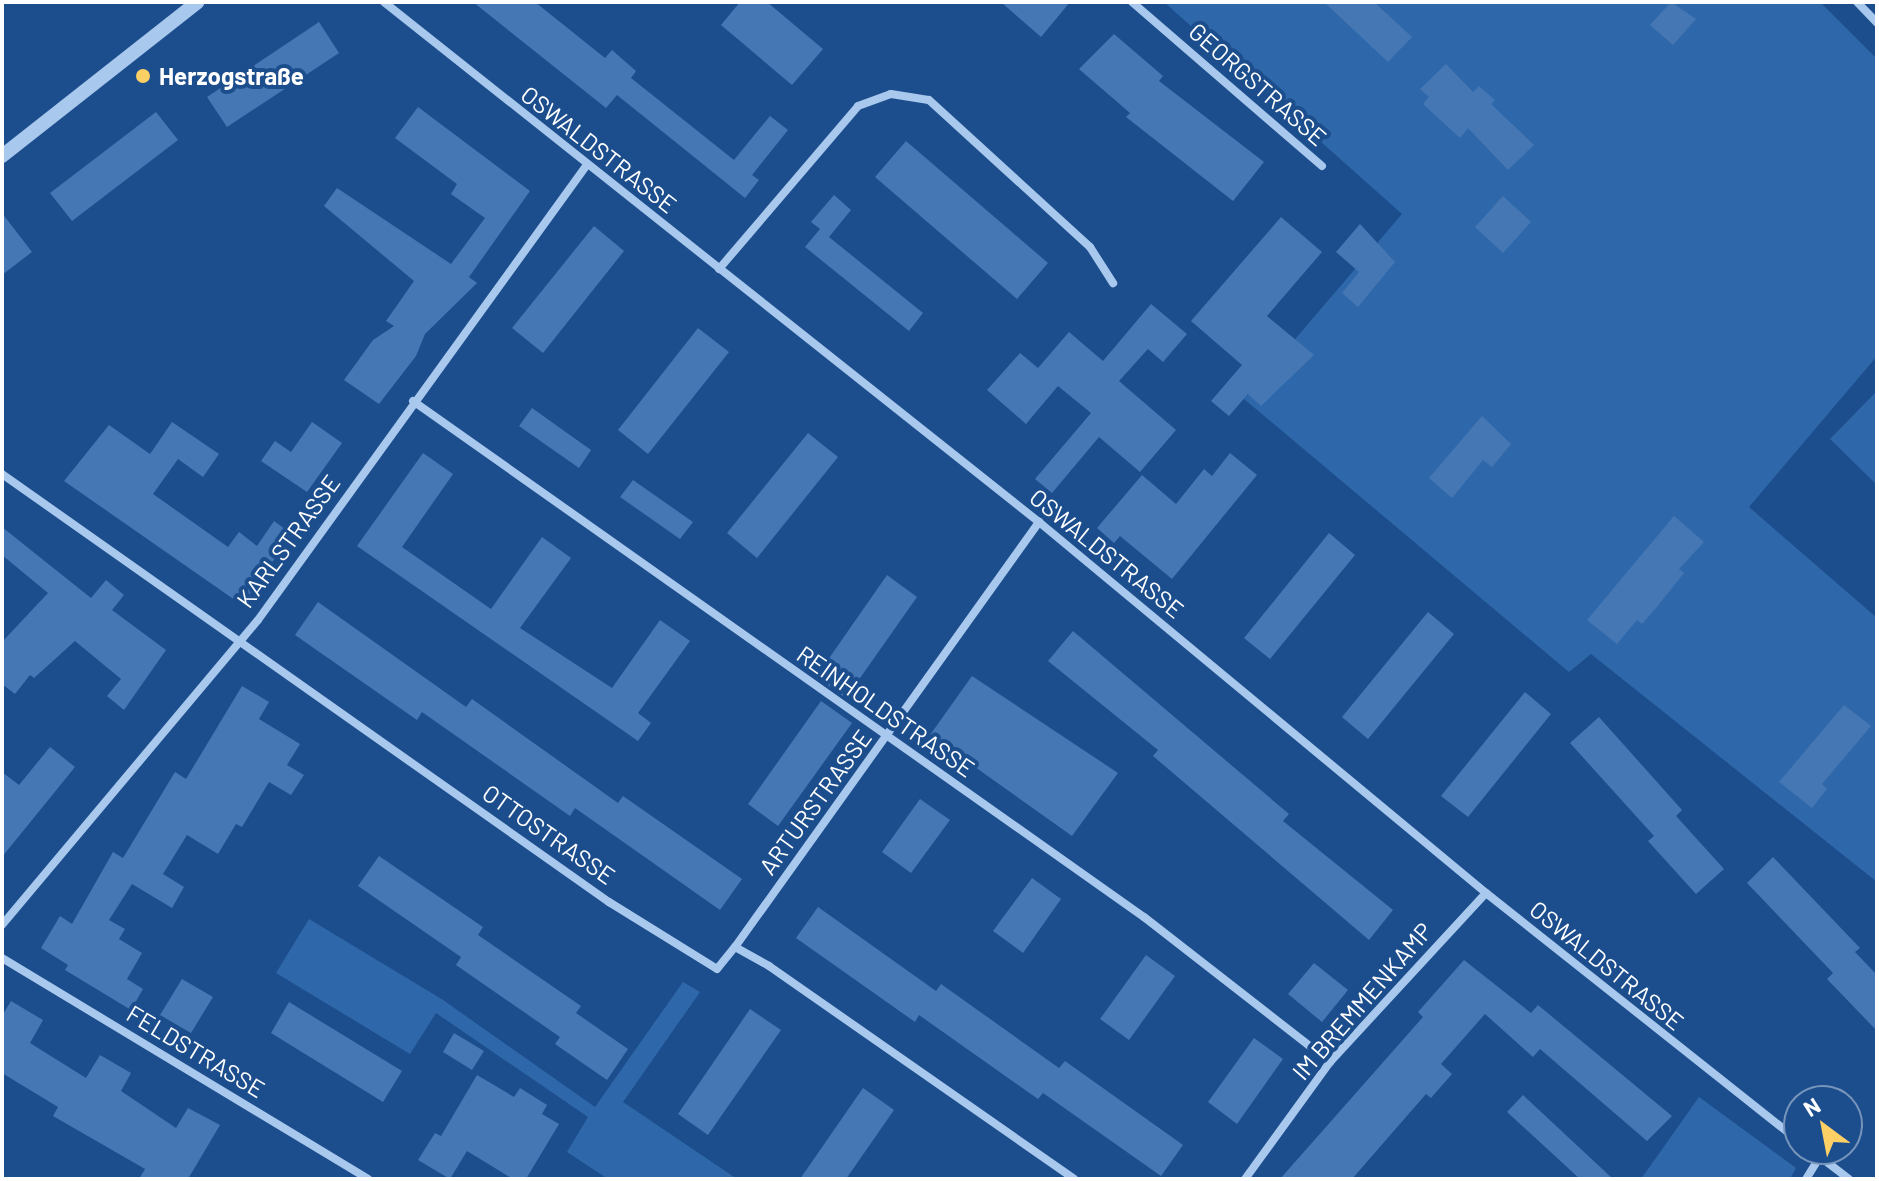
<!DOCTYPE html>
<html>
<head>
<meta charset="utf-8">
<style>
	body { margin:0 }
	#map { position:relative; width:1879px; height:1181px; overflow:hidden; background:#1c4e8d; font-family:Barlow,sans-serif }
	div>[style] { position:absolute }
	.green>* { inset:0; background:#2f68aa }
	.building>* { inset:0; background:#4477b4 }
	.minor>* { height:8px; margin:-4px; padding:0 4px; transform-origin:4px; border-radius:4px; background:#a9c8ed }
	.tertiary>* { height:14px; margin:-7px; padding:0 7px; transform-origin:7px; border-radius:7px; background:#a9c8ed }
	.dots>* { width:22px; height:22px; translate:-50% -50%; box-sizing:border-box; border:4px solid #1c4e8d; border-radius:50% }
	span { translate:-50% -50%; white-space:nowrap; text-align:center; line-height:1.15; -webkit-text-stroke:8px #1c4e8d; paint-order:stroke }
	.poi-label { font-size:24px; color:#fff; font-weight:700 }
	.left { translate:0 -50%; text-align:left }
	.street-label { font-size:24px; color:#fff }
	.frame { position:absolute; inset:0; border:4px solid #fff; pointer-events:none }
	.north { position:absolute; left:1783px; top:1085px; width:80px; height:80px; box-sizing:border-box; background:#1c4e8d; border:2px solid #7795bb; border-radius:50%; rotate:328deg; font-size:22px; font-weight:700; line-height:32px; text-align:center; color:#fff }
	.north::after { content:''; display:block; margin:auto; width:28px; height:36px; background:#fdd066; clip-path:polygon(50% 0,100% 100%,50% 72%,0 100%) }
</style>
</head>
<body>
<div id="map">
	<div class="green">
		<i style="clip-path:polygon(1164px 2px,1820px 2px,1877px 59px,1877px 356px,1749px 507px,1877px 618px,1877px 882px,1591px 654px,1569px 672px,1244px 399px,1402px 214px)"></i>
		<i style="clip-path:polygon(1877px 391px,1877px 485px,1830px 439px)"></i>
		<i style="clip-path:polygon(309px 919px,443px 1000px,595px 1107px,683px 982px,700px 992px,623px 1102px,737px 1179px,608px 1179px,567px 1152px,588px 1117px,436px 1013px,410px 1054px,276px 973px)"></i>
		<i style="clip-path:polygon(1699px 1097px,1796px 1168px,1790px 1179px,1641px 1179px)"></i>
	</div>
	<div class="building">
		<i style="clip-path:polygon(473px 2px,535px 2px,605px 58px,612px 50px,636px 71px,631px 78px,734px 160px,770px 116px,788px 130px,752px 175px,759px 180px,745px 198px,617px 95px,606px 108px)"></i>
		<i style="clip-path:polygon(740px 2px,767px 2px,823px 49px,792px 85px,721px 25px)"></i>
		<i style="clip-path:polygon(1001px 2px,1070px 2px,1041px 37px)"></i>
		<i style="clip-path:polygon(1324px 2px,1374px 2px,1412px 37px,1388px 62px)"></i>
		<i style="clip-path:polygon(1671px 2px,1696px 19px,1673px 45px,1650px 25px)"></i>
		<i style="clip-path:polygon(319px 22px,339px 53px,227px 127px,207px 97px)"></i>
		<i style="clip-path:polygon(1114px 34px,1163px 76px,1159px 81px,1264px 162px,1233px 201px,1126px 117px,1130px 113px,1079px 69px)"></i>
		<i style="clip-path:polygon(1446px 64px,1473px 92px,1479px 86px,1495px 100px,1491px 104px,1534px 145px,1508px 170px,1468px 128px,1460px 138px,1423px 104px,1429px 97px,1420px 89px)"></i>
		<i style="clip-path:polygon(418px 107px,530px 191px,469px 277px,477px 283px,425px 334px,416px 356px,379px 404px,344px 380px,373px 340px,394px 326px,386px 321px,414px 281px,324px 206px,337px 188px,451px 264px,485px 218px,451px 194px,457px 184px,395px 138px)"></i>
		<i style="clip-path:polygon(156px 112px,178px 140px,72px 221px,50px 193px)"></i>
		<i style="clip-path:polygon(906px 141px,1048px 263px,1017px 299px,875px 177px)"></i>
		<i style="clip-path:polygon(834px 195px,851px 210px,829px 237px,923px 313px,909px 331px,805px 247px,820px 229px,811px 222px)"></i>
		<i style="clip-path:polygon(1503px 196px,1531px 222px,1503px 253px,1475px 227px)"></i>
		<i style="clip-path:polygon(2px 213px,32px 252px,2px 275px)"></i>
		<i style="clip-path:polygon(1281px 217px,1322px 252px,1267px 316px,1314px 355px,1261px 406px,1248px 394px,1229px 416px,1211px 401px,1242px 365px,1191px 321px)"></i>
		<i style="clip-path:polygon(1360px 224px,1395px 262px,1358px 307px,1342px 293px,1359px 272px,1336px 252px)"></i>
		<i style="clip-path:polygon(594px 226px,624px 251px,543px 353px,512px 328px)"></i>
		<i style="clip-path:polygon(1151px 304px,1187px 334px,1163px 362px,1148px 349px,1119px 381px,1176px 430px,1140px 472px,1099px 437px,1052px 493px,1035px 479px,1091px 413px,1058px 386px,1026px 424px,987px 390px,1020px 353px,1038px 368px,1069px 332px,1103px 361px)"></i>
		<i style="clip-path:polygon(698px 328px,729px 352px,648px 454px,618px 430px)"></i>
		<i style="clip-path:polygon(532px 408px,591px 450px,579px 468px,519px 426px)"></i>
		<i style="clip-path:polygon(1482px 416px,1511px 444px,1492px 467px,1483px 460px,1452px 498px,1429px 478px)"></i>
		<i style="clip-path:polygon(172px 422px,219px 454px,203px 477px,178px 459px,153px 494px,228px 547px,239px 532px,257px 546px,274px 521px,292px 534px,242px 605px,64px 481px,109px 425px,150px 454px)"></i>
		<i style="clip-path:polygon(312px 422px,342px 443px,307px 492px,261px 461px,275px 441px,291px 452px)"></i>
		<i style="clip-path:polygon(808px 433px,838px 457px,757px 558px,727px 533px)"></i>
		<i style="clip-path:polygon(423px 453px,453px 474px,402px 547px,491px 609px,542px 537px,571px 558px,520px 628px,612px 688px,660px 620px,690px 641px,638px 713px,651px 723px,638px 741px,357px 546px)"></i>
		<i style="clip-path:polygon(1230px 453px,1257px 475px,1172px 579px,1120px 536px,1114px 543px,1097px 528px,1142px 475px,1176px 504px,1204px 469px,1212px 476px)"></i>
		<i style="clip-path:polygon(633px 480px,693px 522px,680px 539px,620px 497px)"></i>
		<i style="clip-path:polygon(1674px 516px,1704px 542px,1679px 569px,1684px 573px,1656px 608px,1642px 624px,1637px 620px,1617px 644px,1587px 620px)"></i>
		<i style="clip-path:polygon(2px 527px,91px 598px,106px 580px,124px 595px,112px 610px,166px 650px,124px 710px,107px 696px,121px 679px,75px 641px,34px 678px,30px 675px,15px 694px,2px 684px,2px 642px,48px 593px,2px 555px)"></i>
		<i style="clip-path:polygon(1329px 533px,1355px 555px,1270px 659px,1244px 638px)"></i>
		<i style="clip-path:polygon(887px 575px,917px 597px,846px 698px,816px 677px)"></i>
		<i style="clip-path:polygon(318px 602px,466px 707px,472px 699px,618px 803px,623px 796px,742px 879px,720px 910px,575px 808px,570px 816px,422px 712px,417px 720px,295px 635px)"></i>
		<i style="clip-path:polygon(1428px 612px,1454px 634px,1368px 739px,1342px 717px)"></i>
		<i style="clip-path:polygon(1073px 631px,1289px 814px,1283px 821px,1393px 910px,1369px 940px,1153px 756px,1158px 750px,1048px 661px)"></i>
		<i style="clip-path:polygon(972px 676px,1118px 773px,1072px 836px,930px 735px)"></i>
		<i style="clip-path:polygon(242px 686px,269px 702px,259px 719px,300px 744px,287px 765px,304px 775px,291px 795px,269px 782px,242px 827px,236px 824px,218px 854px,187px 835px,163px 874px,184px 887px,172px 908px,132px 884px,109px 920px,125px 929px,119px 939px,142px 953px,127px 979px,143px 989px,131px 1010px,65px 970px,68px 965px,41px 948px,60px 916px,72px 924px,113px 852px,123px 858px,175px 772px,186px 779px)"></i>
		<i style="clip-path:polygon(1525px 692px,1551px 714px,1468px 817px,1441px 796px)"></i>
		<i style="clip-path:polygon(821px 701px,852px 723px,778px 826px,748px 804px)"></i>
		<i style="clip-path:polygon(1844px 705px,1871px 726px,1822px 784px,1827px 789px,1812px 808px,1779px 782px)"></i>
		<i style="clip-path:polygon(1599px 717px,1682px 810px,1676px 816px,1724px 869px,1696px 894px,1648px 841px,1654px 836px,1570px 743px)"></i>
		<i style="clip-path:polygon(50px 747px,75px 767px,2px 857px,2px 772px,19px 785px)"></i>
		<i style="clip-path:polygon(920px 799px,950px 820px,911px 873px,882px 852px)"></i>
		<i style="clip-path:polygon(379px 856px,483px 927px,478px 935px,581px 1006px,576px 1013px,628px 1049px,607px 1080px,555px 1044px,560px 1037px,456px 965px,461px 957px,358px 886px)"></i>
		<i style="clip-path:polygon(1773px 857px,1860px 948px,1855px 952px,1877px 975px,1877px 1031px,1827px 979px,1833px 973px,1747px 883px)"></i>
		<i style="clip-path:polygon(1032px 878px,1061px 899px,1023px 953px,993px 931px)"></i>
		<i style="clip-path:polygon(818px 907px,936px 991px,941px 984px,1059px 1068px,1065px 1061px,1183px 1145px,1161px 1176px,1043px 1093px,1038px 1099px,919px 1015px,915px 1022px,796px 938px)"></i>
		<i style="clip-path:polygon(1146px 955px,1175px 976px,1129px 1040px,1100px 1019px)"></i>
		<i style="clip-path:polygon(1464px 960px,1531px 1013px,1538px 1005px,1672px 1116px,1647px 1141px,1540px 1049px,1533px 1057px,1485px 1014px,1441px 1064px,1452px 1074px,1431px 1098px,1426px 1094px,1352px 1179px,1280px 1179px,1423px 1017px,1418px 1012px)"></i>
		<i style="clip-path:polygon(1314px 963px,1348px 990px,1322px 1022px,1288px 994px)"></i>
		<i style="clip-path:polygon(182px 979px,213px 997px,191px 1033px,160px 1015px)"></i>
		<i style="clip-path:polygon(11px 1001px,43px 1020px,30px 1043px,86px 1078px,100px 1055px,131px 1073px,121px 1091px,176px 1128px,188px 1108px,220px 1125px,188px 1179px,139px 1179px,145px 1169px,53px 1116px,58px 1107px,2px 1073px,2px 1016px)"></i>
		<i style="clip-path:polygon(289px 1002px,402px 1071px,383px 1102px,271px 1033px)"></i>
		<i style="clip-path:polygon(750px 1009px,781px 1030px,708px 1135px,678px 1114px)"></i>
		<i style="clip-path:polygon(454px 1033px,484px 1051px,472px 1070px,443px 1052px)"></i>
		<i style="clip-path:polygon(1254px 1038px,1283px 1059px,1237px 1124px,1208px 1102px)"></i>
		<i style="clip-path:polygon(477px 1075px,514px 1097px,520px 1088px,547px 1105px,542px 1114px,559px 1124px,526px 1179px,513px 1179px,467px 1151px,450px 1179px,418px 1160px,435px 1133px,441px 1136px)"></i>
		<i style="clip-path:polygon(863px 1088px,894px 1110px,846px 1179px,800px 1179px)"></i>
		<i style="clip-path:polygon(1523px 1095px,1613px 1179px,1580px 1179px,1507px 1112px)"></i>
	</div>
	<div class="minor">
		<i style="left:384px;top:2px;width:836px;rotate:38.45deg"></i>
		<i style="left:1039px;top:522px;width:581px;rotate:39.69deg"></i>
		<i style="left:1486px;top:893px;width:399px;rotate:38.4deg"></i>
		<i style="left:1132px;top:2px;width:251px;rotate:40.8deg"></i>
		<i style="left:1857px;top:2px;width:29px;rotate:46deg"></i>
		<i style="left:719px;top:269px;width:214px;rotate:-49.5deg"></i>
		<i style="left:858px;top:106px;width:35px;rotate:-20deg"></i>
		<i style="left:891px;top:94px;width:38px;rotate:9deg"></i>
		<i style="left:929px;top:100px;width:218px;rotate:42.4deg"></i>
		<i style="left:1090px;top:247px;width:43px;rotate:57.4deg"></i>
		<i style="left:413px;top:401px;width:895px;rotate:35.22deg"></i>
		<i style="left:1144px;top:917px;width:236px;rotate:37.9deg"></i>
		<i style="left:2px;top:474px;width:743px;rotate:35.19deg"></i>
		<i style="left:609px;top:902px;width:127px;rotate:31.8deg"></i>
		<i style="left:717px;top:969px;width:28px;rotate:-51deg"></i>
		<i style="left:735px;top:947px;width:39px;rotate:29deg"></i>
		<i style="left:769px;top:966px;width:372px;rotate:34.9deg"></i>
		<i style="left:2px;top:925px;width:398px;rotate:-50deg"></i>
		<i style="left:258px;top:620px;width:560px;rotate:-54.15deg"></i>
		<i style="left:735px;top:947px;width:523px;rotate:-54.42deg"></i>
		<i style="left:2px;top:958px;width:428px;rotate:31.1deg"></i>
		<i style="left:1810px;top:1149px;width:49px;rotate:37.6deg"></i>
		<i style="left:1245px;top:1179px;width:145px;rotate:-54deg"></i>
		<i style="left:1330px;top:1062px;width:230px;rotate:-47.3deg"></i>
		<i style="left:1806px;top:1179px;width:26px;rotate:-58deg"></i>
	</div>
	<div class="tertiary">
		<i style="left:2px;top:156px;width:249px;rotate:-38.2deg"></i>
	</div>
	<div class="dots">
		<i style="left:143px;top:76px;background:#fdd066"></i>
	</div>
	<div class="poi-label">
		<span class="left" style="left:159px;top:76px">Herzogstraße</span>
	</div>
	<div class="street-label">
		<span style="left:1258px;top:84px;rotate:41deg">GEORGSTRASSE</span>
		<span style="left:599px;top:149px;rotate:38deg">OSWALDSTRASSE</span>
		<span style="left:288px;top:541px;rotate:-54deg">KARLSTRASSE</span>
		<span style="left:1107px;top:553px;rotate:39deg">OSWALDSTRASSE</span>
		<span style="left:886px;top:711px;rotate:35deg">REINHOLDSTRASSE</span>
		<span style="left:815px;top:802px;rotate:-54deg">ARTURSTRASSE</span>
		<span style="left:549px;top:834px;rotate:35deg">OTTOSTRASSE</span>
		<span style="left:1607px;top:965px;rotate:39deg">OSWALDSTRASSE</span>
		<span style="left:1362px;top:1001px;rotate:-49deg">IM BREMMENKAMP</span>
		<span style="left:196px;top:1051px;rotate:31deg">FELDSTRASSE</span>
	</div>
	<div class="frame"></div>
	<div class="north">N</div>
</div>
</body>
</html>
